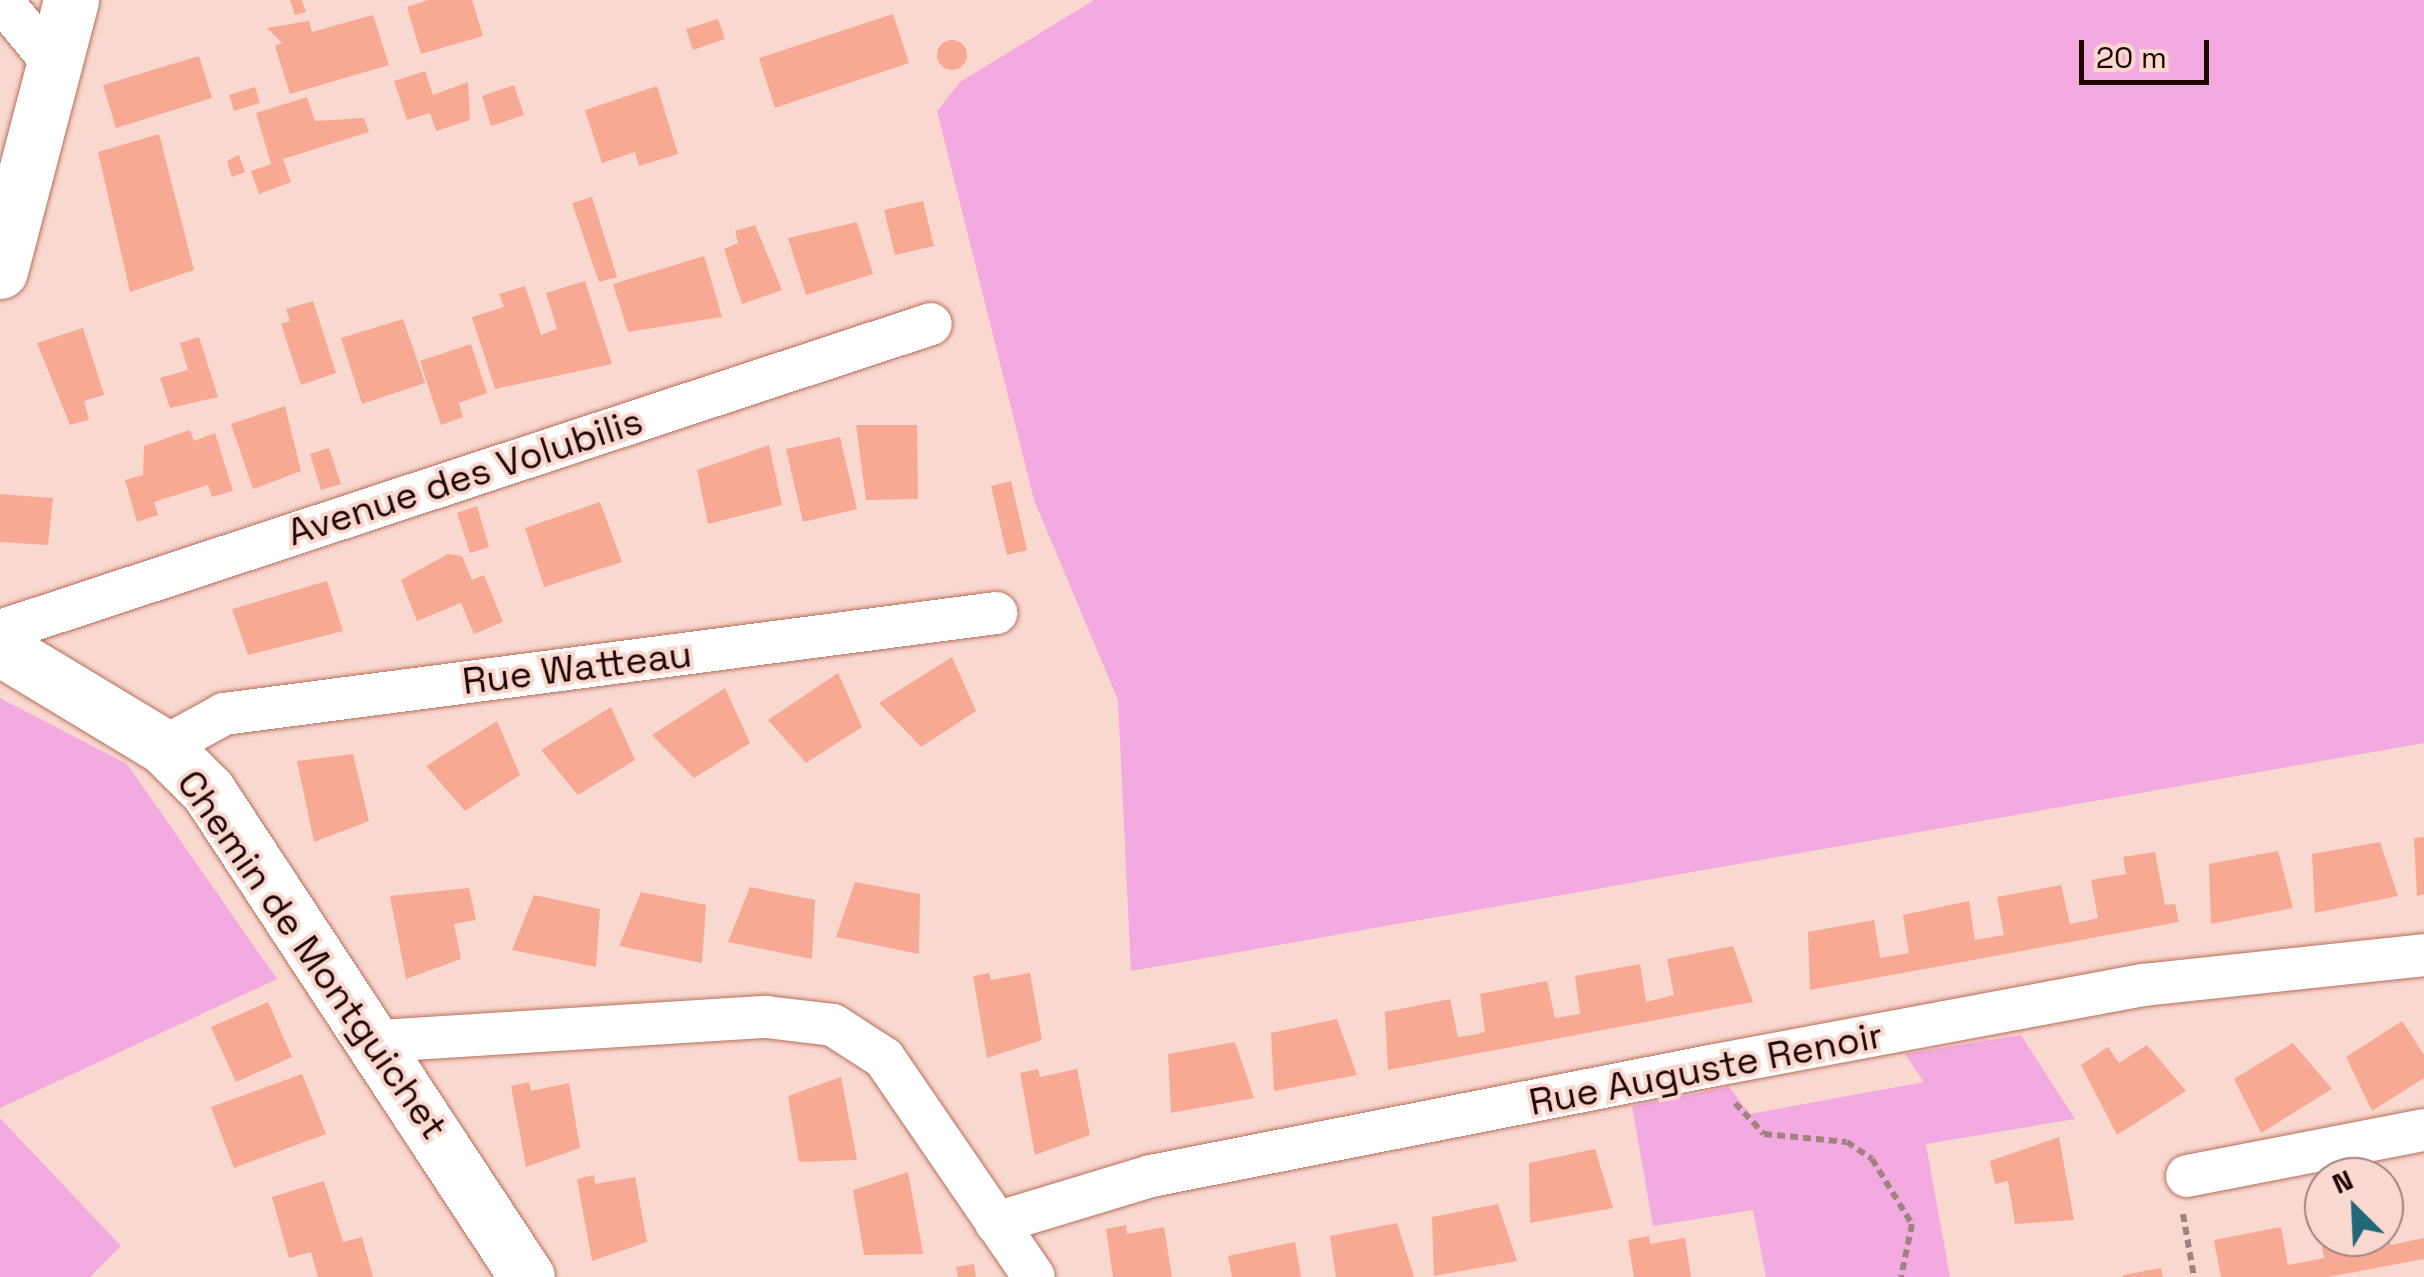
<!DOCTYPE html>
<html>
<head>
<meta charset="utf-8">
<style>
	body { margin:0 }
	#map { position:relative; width:2424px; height:1277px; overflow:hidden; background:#f9d8cf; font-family:"Space Grotesk",sans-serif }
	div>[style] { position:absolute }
	.green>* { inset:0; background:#f3aae1 }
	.building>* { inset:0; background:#f7a993 }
	.round { border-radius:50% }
	.path>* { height:6px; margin-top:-3px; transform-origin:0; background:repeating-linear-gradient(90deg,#a0837c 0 8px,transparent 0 13px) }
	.roads { filter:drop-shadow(0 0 2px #b76f5b) drop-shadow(0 0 2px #b76f5b) }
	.street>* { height:42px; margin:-21px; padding:0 21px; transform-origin:21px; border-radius:21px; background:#fff }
	.secondary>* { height:55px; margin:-27.5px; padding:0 27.5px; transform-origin:27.5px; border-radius:27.5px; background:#fff }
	span { translate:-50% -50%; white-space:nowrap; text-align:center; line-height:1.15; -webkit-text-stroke:8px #f9d8cf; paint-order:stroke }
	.street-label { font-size:38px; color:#1e0501 }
	.north { position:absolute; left:2304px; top:1157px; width:100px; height:100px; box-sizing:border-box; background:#f9d8cf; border:2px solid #a1847d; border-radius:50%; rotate:336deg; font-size:28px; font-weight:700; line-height:40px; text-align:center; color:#1e0501 }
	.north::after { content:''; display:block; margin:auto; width:35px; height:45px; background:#216777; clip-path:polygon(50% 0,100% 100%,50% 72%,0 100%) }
	.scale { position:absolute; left:2079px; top:40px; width:130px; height:45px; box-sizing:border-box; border:5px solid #1e0501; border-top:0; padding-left:12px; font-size:30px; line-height:35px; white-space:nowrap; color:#1e0501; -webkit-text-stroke:8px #f9d8cf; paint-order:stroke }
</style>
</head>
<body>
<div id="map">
	<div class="green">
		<i style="clip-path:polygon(1094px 0,2424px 0,2424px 743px,1131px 971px,1118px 700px,1034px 500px,937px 111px,960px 82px)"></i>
		<i style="clip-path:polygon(0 698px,127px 764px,277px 979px,0 1108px)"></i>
		<i style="clip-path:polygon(2021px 1035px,2075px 1119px,1926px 1144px,1950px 1277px,1766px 1277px,1753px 1210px,1653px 1226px,1632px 1106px,1729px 1087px,1750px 1114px,1924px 1082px,1905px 1054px)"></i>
		<i style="clip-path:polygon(0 1118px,121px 1246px,90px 1277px,0 1277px)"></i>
	</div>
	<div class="building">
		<i style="clip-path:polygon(290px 0,302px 0,306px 12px,295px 15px)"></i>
		<i style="clip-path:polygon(428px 0,472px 0,483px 36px,421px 54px,407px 7px)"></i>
		<i style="clip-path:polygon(893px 14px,909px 63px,775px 108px,759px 58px)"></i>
		<i style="clip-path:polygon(373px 15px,389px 65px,290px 94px,275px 46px,282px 43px,267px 28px,309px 21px,312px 32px)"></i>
		<i style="clip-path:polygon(718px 19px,725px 39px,693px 50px,686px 29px)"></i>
		<i class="round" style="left:937px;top:40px;width:30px;height:30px"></i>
		<i style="clip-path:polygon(199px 56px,212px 98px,116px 128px,103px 85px)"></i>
		<i style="clip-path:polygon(425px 71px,433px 95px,468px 82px,470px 120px,436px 131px,430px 113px,407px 120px,394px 81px)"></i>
		<i style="clip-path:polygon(514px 85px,524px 115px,491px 126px,482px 96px)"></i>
		<i style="clip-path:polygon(657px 86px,678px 154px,639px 166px,635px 152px,602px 163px,585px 110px)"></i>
		<i style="clip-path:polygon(255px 87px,260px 103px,234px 111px,229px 95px)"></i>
		<i style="clip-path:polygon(307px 97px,315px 121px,364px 118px,369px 132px,283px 159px,291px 182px,259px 194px,251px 171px,271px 164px,256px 113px)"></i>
		<i style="clip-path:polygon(159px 134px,194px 270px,130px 292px,98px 152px)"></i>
		<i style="clip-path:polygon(239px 155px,245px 172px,232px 177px,227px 161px)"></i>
		<i style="clip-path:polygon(592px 197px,617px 277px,599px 282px,572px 203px)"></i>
		<i style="clip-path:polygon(923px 201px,934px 246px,895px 255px,884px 210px)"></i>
		<i style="clip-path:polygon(857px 222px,873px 274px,806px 295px,788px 238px)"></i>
		<i style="clip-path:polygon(755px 225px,782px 290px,742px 304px,724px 249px,738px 243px,735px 231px)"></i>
		<i style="clip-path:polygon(704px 256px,722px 317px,628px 332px,613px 284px)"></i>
		<i style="clip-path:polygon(585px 281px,612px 364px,495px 389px,472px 317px,504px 307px,499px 294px,525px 286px,541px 335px,557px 329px,546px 293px)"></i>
		<i style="clip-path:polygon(313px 301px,336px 373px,301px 385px,281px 324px,290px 321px,286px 309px)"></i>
		<i style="clip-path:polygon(403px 319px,425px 383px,362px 404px,341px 338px)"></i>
		<i style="clip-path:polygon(83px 328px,104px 395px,84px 401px,89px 420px,70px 425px,37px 343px)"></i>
		<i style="clip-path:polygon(199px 337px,218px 397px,170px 408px,160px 378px,188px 370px,180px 343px)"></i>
		<i style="clip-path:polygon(471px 344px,487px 393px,459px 403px,463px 417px,441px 425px,420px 361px)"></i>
		<i style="clip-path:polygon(285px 406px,301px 471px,253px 489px,231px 424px)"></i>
		<i style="clip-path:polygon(856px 425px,917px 425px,918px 499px,866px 500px)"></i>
		<i style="clip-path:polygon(190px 430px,194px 441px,215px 433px,233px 491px,212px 497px,208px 485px,154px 502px,158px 515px,137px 522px,125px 480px,143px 475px,144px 446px)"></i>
		<i style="clip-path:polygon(840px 437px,857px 509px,803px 522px,786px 449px)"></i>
		<i style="clip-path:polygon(769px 445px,782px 505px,708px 524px,697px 470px)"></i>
		<i style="clip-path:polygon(329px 448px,341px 484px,321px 490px,310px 454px)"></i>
		<i style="clip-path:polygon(1011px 481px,1027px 550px,1007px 555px,991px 486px)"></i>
		<i style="clip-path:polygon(0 494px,53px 498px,48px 545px,0 542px)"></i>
		<i style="clip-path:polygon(600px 502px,622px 562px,544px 587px,525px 528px)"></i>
		<i style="clip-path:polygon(477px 506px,489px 547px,470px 553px,457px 513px)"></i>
		<i style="clip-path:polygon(448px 554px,462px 556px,472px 580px,484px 575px,503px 622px,474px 634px,461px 603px,417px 621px,401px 580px)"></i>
		<i style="clip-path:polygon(327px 581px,343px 631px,248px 655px,232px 609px)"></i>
		<i style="clip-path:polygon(952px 657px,976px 711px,921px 747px,879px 703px)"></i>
		<i style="clip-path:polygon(838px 673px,862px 727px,806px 763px,768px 720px)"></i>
		<i style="clip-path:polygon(725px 688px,750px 743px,694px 778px,652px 735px)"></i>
		<i style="clip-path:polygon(611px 707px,635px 760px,578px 795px,541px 750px)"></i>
		<i style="clip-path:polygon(497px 721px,520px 775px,465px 811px,426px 766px)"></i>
		<i style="clip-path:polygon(353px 754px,369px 821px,314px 842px,297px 761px)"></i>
		<i style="clip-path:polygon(2424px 837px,2424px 894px,2417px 896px,2414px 838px)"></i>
		<i style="clip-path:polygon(2380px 842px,2398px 896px,2315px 913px,2312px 854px)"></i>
		<i style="clip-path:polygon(2278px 851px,2293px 908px,2211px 924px,2209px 864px)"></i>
		<i style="clip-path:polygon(2155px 852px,2165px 905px,2175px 904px,2179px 922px,1810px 990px,1808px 932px,1874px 920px,1880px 958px,1909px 953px,1903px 915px,1969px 901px,1975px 940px,2004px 935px,1997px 897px,2061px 885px,2070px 924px,2090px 920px,2098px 918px,2091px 880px,2126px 874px,2123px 857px)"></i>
		<i style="clip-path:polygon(855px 882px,920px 894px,919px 954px,836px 937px)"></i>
		<i style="clip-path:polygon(750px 887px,815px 900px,812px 959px,728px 942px)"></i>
		<i style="clip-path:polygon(469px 888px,476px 920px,454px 924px,461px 959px,406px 979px,390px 896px)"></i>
		<i style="clip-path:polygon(641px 892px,706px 905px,702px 963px,619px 946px)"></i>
		<i style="clip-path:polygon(534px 895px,600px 909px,596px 967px,512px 950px)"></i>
		<i style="clip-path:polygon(1733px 946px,1753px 1002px,1388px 1070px,1385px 1012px,1450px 999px,1458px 1037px,1478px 1034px,1485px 1032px,1480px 994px,1547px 981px,1555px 1018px,1580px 1014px,1575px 976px,1640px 964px,1646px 1002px,1674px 995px,1667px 959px)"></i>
		<i style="clip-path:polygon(989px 973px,991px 980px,1030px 973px,1042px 1040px,987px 1058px,973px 976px)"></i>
		<i style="clip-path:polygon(268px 1002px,292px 1057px,236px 1082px,211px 1027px)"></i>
		<i style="clip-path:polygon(1337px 1019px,1357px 1075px,1274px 1091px,1271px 1033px)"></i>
		<i style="clip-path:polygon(2402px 1021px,2424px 1055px,2424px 1078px,2372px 1111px,2346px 1057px)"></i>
		<i style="clip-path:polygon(1235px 1042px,1254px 1098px,1171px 1113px,1168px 1054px)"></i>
		<i style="clip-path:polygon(2293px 1043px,2332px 1089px,2261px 1133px,2234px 1079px)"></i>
		<i style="clip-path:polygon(2147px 1045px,2186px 1091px,2117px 1135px,2081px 1065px,2108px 1047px,2119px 1063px)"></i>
		<i style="clip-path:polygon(1038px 1069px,1040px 1077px,1077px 1069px,1090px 1135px,1035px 1155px,1020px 1073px)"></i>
		<i style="clip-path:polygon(302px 1074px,326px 1134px,234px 1168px,211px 1107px)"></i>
		<i style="clip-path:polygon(841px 1077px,857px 1160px,799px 1162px,788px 1096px)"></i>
		<i style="clip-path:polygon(529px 1082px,531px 1091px,569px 1083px,580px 1148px,526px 1167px,511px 1086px)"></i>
		<i style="clip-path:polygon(2059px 1137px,2074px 1220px,2015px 1224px,2008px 1181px,1995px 1184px,1990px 1161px)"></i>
		<i style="clip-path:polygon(1595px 1149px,1613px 1208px,1530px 1223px,1529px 1163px)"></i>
		<i style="clip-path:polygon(908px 1172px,923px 1254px,864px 1255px,853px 1190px)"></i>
		<i style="clip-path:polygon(594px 1175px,595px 1184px,635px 1177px,647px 1242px,592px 1261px,577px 1179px)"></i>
		<i style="clip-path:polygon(324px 1181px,343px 1242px,362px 1237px,373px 1277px,318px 1277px,311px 1252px,289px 1258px,272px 1197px)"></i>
		<i style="clip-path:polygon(1498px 1204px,1517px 1261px,1434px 1276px,1432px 1217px)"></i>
		<i style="clip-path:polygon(2386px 1218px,2391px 1245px,2424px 1238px,2424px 1259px,2328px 1277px,2221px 1277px,2214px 1240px,2281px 1227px,2288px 1265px,2324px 1258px,2318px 1221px,2324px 1237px,2384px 1237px)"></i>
		<i style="clip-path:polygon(1397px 1223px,1414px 1277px,1336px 1277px,1330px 1236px)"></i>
		<i style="clip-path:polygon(1126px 1225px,1127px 1234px,1164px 1227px,1172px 1277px,1113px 1277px,1106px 1229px)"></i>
		<i style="clip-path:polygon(1649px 1236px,1650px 1244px,1685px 1238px,1691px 1277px,1634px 1277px,1628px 1240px)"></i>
		<i style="clip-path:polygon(1295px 1242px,1301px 1277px,1232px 1277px,1228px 1256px)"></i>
		<i style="clip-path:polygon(974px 1264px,976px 1277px,958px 1277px,956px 1267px)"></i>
		<i style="clip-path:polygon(2161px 1268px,2163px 1277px,2123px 1277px,2123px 1275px)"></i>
	</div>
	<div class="path">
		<i style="left:1735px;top:1103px;width:42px;rotate:46.9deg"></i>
		<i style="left:1764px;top:1134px;width:83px;rotate:5.5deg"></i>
		<i style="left:1847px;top:1142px;width:30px;rotate:34deg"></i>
		<i style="left:1872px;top:1159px;width:76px;rotate:58.4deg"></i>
		<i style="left:1912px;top:1224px;width:54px;rotate:101.7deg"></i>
		<i style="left:2183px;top:1214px;width:64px;rotate:80.1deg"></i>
	</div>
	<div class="roads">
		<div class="street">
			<i style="left:1px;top:0;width:83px;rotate:50.4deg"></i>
			<i style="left:0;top:631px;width:980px;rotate:-18.25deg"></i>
			<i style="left:164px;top:747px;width:68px;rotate:-28.8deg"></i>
			<i style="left:224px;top:714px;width:779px;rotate:-7.45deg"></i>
			<i style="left:380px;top:1041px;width:387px;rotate:-3.6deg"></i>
			<i style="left:766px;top:1017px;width:67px;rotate:6.8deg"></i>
			<i style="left:833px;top:1025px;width:61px;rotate:32.9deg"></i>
			<i style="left:884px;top:1058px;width:265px;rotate:55.6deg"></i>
			<i style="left:2187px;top:1176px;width:241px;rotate:-11deg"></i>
			<i style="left:996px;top:1223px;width:162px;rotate:-16.9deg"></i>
			<i style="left:1151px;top:1176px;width:570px;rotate:-11.13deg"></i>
			<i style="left:1710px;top:1066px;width:441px;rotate:-10.6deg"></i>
			<i style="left:2144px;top:985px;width:282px;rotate:-6.1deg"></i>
		</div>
		<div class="secondary">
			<i style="left:0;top:271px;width:280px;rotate:-75.3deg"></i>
			<i style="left:0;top:648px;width:192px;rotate:31.1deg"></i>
			<i style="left:164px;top:747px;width:62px;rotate:45deg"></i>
			<i style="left:208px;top:791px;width:581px;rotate:56.72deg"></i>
		</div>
	</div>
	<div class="street-label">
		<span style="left:465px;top:477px;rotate:-18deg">Avenue des Volubilis</span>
		<span style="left:577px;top:668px;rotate:-7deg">Rue Watteau</span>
		<span style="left:312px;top:955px;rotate:55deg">Chemin de Montguichet</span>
		<span style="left:1706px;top:1069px;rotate:-11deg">Rue Auguste Renoir</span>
	</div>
	<div class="north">N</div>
	<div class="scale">20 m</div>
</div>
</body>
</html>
